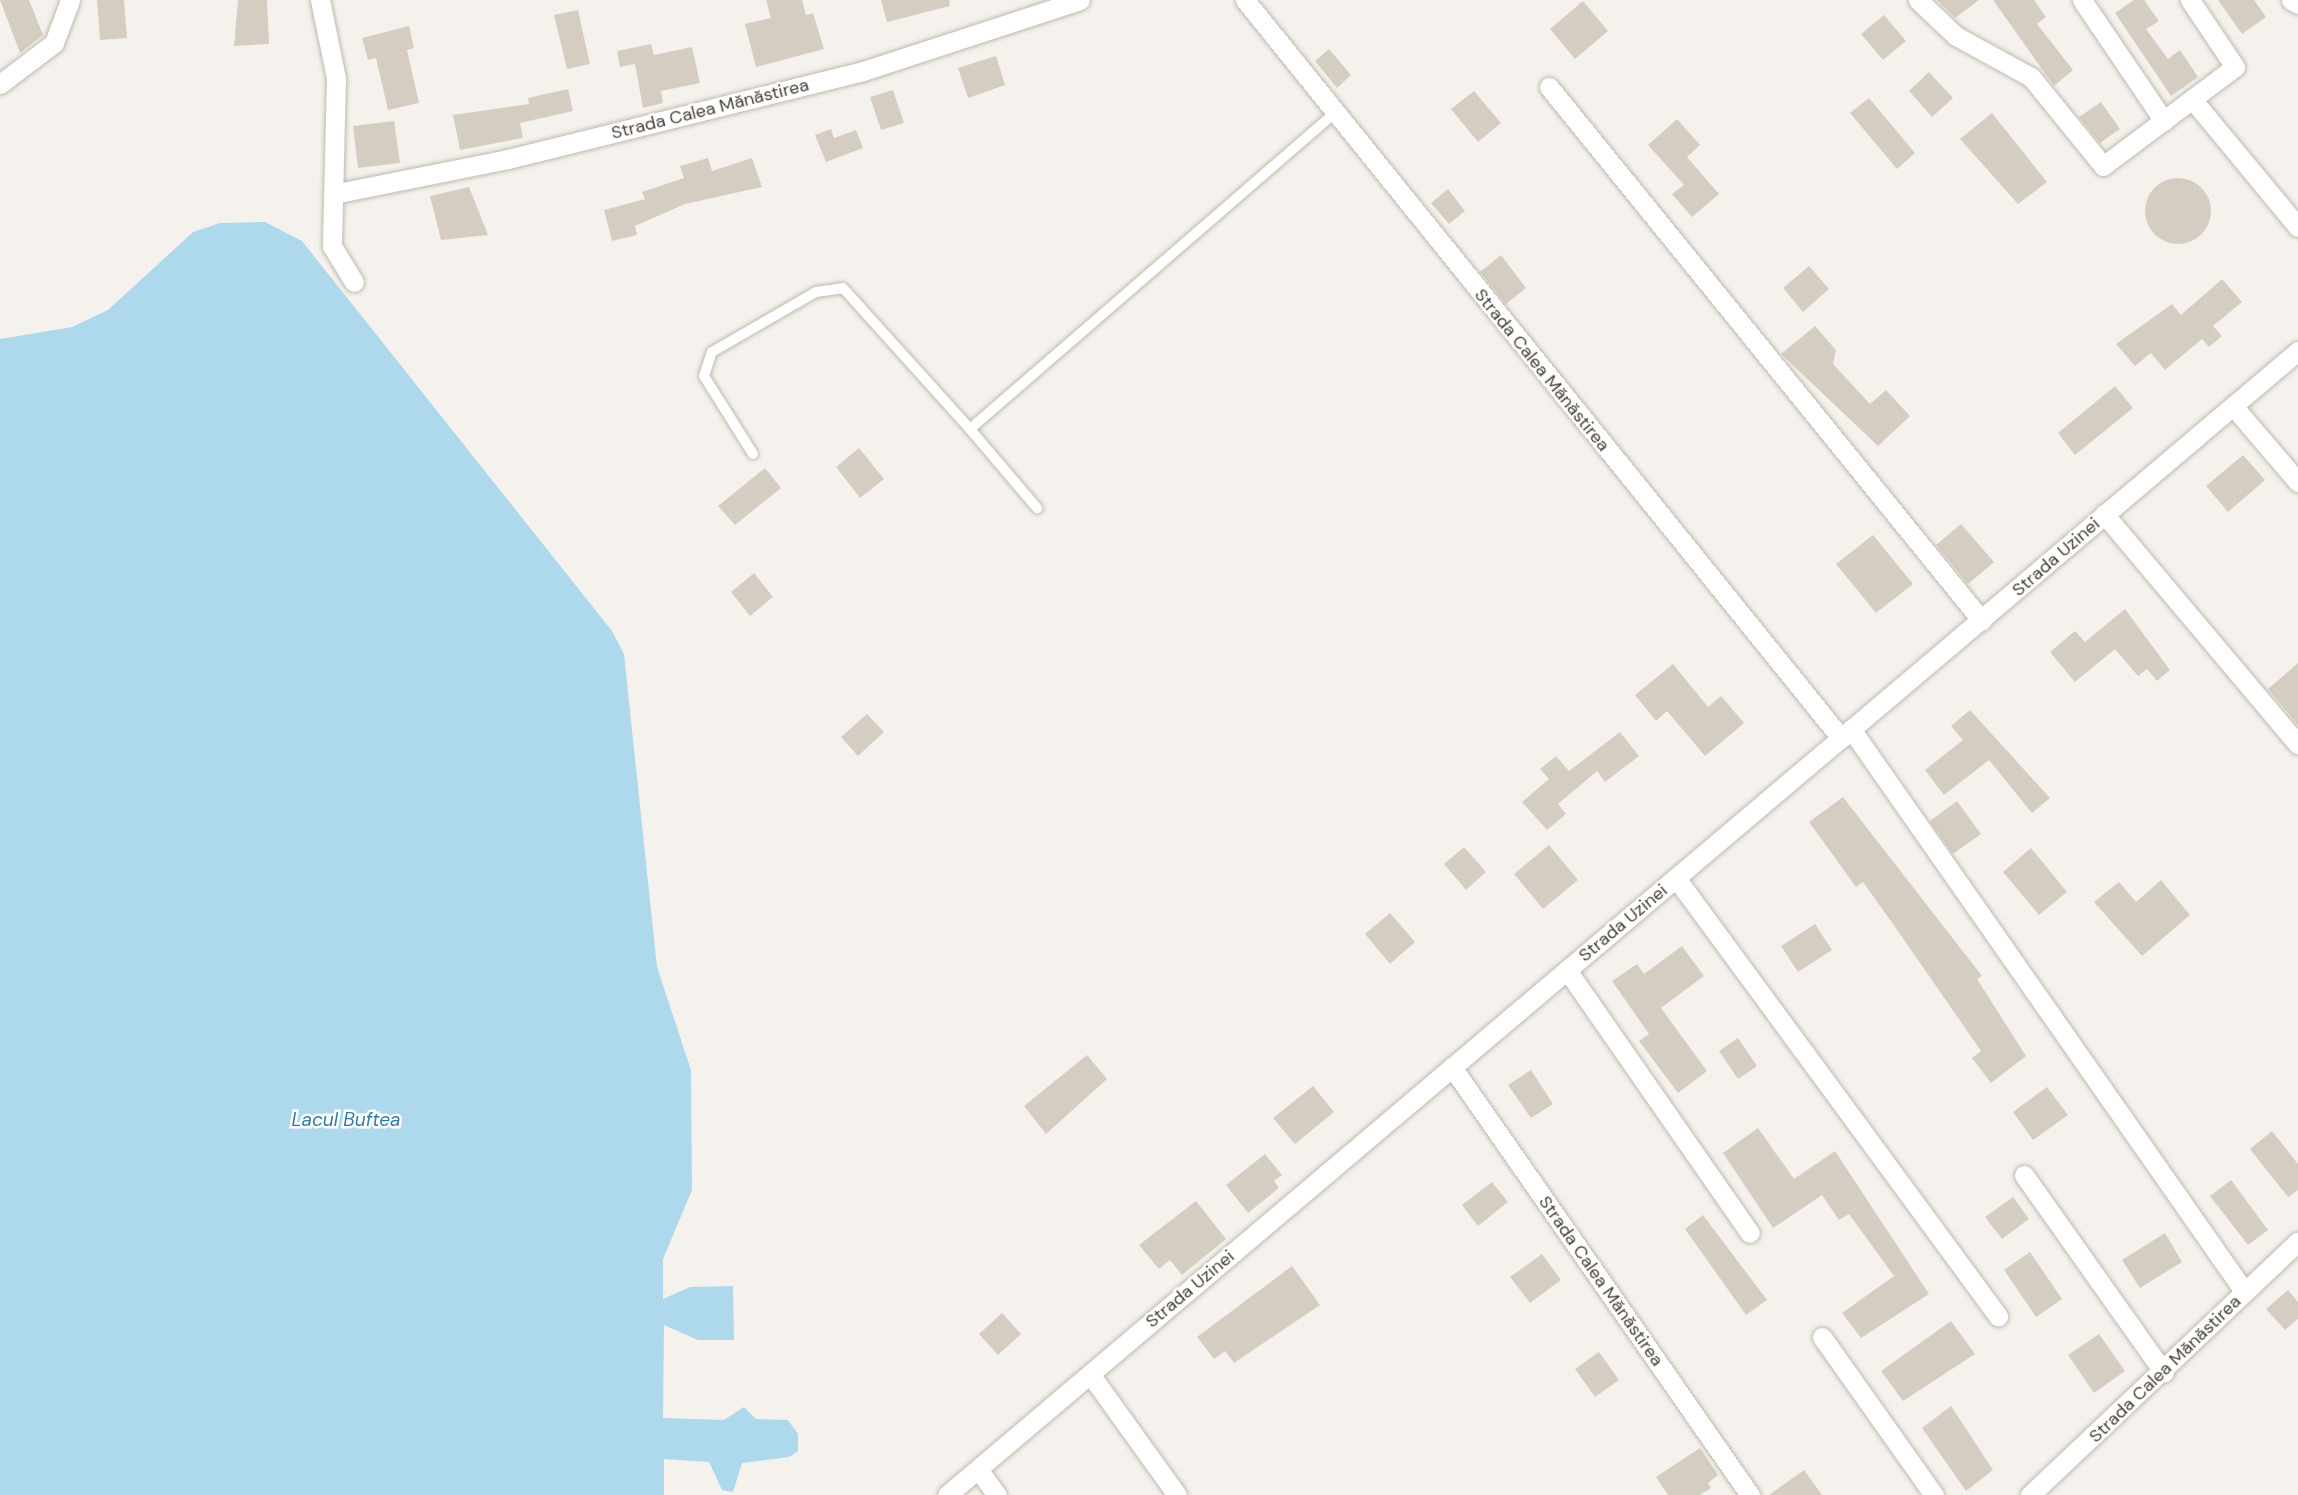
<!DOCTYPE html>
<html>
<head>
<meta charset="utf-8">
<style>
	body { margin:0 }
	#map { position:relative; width:2298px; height:1495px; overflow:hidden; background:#f5f2ed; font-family:"DM Sans",sans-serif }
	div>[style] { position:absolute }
	.water>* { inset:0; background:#aed8ec }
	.building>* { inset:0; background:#d6cdc2 }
	.round { border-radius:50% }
	.roads { filter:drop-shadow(0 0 2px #c0b9af) drop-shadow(0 0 2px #c0b9af) }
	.service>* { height:10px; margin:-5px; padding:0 5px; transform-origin:5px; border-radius:5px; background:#fff }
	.minor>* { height:19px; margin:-9.5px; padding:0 9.5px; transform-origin:9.5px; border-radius:9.5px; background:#fff }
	span { translate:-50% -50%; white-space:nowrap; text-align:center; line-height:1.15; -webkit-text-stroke:5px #fff; paint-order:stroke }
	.street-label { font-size:18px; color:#49423a }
	.water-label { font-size:19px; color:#357b9f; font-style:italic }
</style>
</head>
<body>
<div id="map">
	<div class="water">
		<i style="clip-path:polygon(265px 222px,302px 241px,612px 631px,624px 654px,657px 967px,691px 1070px,692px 1190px,663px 1259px,663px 1299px,690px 1287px,733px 1286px,734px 1340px,698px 1340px,664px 1325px,663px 1418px,724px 1420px,744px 1407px,756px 1419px,788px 1420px,798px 1434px,798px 1451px,789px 1457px,742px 1463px,733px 1492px,722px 1490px,709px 1462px,664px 1459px,664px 1495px,0 1495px,0 339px,72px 327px,108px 310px,193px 232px,220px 223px)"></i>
	</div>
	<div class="building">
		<i style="clip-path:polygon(0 0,29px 0,43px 35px,20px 53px)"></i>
		<i style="clip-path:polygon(97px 0,124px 0,127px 38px,100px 40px)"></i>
		<i style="clip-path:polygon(238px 0,267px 0,269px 44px,234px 46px)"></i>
		<i style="clip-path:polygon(766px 0,802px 0,806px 15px,813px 13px,824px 49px,756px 67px,745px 24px,771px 18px)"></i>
		<i style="clip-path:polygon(881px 0,949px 0,950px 6px,887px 22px)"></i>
		<i style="clip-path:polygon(1937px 0,1979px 0,1955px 18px)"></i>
		<i style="clip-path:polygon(1993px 0,2034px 0,2046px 17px,2037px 24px,2073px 70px,2054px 86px)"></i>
		<i style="clip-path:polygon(2134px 0,2144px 0,2159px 21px,2146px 29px,2168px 59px,2180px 50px,2198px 77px,2171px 96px,2115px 13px)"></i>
		<i style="clip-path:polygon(2218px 0,2254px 0,2266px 17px,2242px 34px)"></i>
		<i style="clip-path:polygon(1583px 1px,1608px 31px,1575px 59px,1550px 29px)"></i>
		<i style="clip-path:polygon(578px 10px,590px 64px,567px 69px,554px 15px)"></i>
		<i style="clip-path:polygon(1884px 15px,1906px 41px,1883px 60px,1861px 34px)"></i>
		<i style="clip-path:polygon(409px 26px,414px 48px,407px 50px,419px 103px,388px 110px,376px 58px,368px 60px,362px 38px)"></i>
		<i style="clip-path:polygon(651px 44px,654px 55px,692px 47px,700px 83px,661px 91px,663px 103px,643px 108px,635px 64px,620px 67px,617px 51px)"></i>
		<i style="clip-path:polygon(1329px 49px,1351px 75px,1337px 88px,1315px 61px)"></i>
		<i style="clip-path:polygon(996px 56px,1005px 85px,968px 98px,958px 68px)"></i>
		<i style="clip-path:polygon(1929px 72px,1953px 98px,1932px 117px,1909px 91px)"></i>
		<i style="clip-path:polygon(568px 89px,573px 111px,520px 123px,523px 138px,460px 150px,453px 115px,529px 104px,528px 98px)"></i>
		<i style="clip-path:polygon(893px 90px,904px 123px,881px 130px,870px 97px)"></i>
		<i style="clip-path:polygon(1474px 91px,1501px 123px,1478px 142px,1451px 109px)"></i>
		<i style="clip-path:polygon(1869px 98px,1915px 153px,1897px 169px,1850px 113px)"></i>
		<i style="clip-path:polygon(2101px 102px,2120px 129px,2100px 143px,2079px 117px)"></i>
		<i style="clip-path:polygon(1992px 113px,2047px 182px,2018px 204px,1960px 139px)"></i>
		<i style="clip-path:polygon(1677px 119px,1700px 145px,1687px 157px,1719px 194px,1692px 217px,1672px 194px,1684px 185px,1648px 145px)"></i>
		<i style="clip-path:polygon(394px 121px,400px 163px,358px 168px,353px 126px)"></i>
		<i style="clip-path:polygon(831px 129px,834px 138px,856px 130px,863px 148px,826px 162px,815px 135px)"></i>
		<i style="clip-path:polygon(708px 158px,712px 171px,752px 158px,762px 187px,685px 204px,635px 226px,637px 235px,612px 241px,604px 210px,645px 199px,642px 192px,684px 178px,680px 166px)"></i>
		<i class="round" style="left:2145px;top:178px;width:66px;height:66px"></i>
		<i style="clip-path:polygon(469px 187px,488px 235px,441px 240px,430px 196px)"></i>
		<i style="clip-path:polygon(1448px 189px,1465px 211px,1449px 224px,1431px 203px)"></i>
		<i style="clip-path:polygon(1501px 255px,1526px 288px,1506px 304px,1480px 272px)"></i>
		<i style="clip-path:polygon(1809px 266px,1829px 289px,1803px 312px,1783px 288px)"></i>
		<i style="clip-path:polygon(2222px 279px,2242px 302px,2213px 326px,2222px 336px,2209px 347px,2202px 339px,2165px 370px,2151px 353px,2135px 366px,2116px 344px,2172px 304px,2181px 315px)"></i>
		<i style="clip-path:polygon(1815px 326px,1836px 350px,1833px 364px,1870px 404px,1886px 390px,1910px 416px,1878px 446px,1781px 354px)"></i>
		<i style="clip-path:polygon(2115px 386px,2133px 408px,2075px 455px,2058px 433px)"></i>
		<i style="clip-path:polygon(859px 448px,884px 479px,860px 498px,836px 467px)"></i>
		<i style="clip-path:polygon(2243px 455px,2265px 480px,2228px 512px,2206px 486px)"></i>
		<i style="clip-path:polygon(765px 468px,781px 488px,735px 525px,718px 506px)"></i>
		<i style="clip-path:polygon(1961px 524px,1994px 562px,1968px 584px,1936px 545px)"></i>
		<i style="clip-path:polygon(1873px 535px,1913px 584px,1876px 613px,1836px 564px)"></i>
		<i style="clip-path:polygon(754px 573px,773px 597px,750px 616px,731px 592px)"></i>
		<i style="clip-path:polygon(2125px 609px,2170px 670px,2157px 681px,2147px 669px,2138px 676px,2115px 649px,2075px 682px,2050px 652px,2075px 631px,2085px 642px)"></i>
		<i style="clip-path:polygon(2298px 663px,2298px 725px,2268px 689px)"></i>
		<i style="clip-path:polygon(1673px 664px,1708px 707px,1721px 696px,1744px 723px,1705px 756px,1667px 711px,1656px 721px,1635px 695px)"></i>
		<i style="clip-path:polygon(1970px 710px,2050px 798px,2032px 813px,1989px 760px,1944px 795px,1925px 770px,1963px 740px,1951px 726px)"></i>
		<i style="clip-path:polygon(867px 714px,884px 732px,858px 756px,841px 737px)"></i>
		<i style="clip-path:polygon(1620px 732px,1639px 756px,1605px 782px,1597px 771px,1558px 804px,1566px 814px,1547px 830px,1522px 802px,1549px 779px,1540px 769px,1556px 756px,1569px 771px)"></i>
		<i style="clip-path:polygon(1843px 797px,1982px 976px,1977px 979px,2026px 1056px,1991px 1083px,1972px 1058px,1981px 1051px,1900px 934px,1863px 882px,1856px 887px,1809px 822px)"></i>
		<i style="clip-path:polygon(1957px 801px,1981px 834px,1953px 854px,1930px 821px)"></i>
		<i style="clip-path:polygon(1549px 845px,1578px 880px,1543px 909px,1514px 874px)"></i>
		<i style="clip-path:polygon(1464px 847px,1486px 872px,1466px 890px,1444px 864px)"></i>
		<i style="clip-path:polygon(2031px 848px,2067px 892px,2039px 915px,2003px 872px)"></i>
		<i style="clip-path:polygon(2161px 880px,2190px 915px,2142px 956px,2094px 902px,2119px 882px,2136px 902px)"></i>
		<i style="clip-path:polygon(1390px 913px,1415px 942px,1390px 964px,1365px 934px)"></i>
		<i style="clip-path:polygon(1815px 924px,1832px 950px,1798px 972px,1781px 946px)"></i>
		<i style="clip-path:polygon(1682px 946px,1704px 976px,1661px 1008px,1707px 1071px,1678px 1093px,1639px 1041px,1649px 1034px,1612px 981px,1637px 964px,1644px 974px)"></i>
		<i style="clip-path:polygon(1738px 1038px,1757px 1066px,1738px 1079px,1719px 1051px)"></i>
		<i style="clip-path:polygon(1087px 1055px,1107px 1079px,1046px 1134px,1024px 1106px)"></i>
		<i style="clip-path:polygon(1531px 1070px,1553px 1104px,1531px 1118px,1508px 1085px)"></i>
		<i style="clip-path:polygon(1313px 1086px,1334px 1112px,1295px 1144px,1273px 1118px)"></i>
		<i style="clip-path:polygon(2047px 1087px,2068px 1115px,2033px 1140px,2013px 1112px)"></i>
		<i style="clip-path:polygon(1758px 1128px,1794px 1179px,1835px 1151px,1929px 1294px,1861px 1338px,1842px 1313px,1894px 1276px,1849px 1214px,1839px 1220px,1822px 1195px,1773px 1228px,1723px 1153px)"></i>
		<i style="clip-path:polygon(2272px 1131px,2298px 1164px,2298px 1190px,2288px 1197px,2250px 1149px)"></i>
		<i style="clip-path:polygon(1265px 1154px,1282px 1175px,1274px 1181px,1279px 1188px,1248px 1213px,1226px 1185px)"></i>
		<i style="clip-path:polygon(2231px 1180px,2268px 1230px,2248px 1245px,2210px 1196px)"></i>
		<i style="clip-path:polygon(1492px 1182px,1508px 1202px,1478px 1226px,1462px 1205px)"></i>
		<i style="clip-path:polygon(2013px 1197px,2029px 1219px,2002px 1239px,1985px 1217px)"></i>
		<i style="clip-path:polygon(1196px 1201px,1226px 1239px,1182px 1275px,1170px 1260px,1159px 1269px,1139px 1245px)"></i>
		<i style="clip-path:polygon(1703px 1215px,1767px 1300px,1746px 1315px,1685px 1229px)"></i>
		<i style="clip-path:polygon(2165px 1233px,2182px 1262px,2140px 1288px,2122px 1260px)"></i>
		<i style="clip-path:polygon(2030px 1252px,2062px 1299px,2036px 1317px,2004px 1270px)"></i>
		<i style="clip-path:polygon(1542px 1254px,1561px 1280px,1530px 1303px,1510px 1277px)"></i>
		<i style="clip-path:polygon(1292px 1266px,1320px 1305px,1234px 1363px,1225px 1351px,1214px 1359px,1197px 1337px)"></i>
		<i style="clip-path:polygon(2288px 1290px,2298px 1302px,2298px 1319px,2285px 1330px,2266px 1309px)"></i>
		<i style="clip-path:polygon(1002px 1313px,1021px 1334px,998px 1355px,979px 1334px)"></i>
		<i style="clip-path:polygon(1951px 1321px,1975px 1354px,1903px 1401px,1881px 1371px)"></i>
		<i style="clip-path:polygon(2099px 1334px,2125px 1371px,2094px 1393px,2068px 1355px)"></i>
		<i style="clip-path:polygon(1599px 1352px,1619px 1380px,1595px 1397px,1575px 1369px)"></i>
		<i style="clip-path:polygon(1951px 1406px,1993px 1470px,1966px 1491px,1922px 1428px)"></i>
		<i style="clip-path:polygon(1700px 1448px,1718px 1475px,1708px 1483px,1711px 1488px,1700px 1495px,1668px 1495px,1656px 1477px)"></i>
		<i style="clip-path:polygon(1804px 1470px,1822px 1495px,1769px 1495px)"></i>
	</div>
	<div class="roads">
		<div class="service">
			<i style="left:970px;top:429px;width:104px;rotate:49.7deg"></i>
			<i style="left:753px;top:454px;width:92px;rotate:-122.1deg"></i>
			<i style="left:704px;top:376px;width:25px;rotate:-72deg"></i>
			<i style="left:712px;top:352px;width:120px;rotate:-30deg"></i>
			<i style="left:816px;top:292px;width:27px;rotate:-8deg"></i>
			<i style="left:843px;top:288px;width:190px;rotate:48deg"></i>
			<i style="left:970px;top:429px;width:484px;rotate:-40.9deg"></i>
		</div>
		<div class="minor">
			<i style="left:320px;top:0;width:80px;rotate:78.4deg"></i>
			<i style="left:336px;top:78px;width:168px;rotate:91.4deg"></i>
			<i style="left:332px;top:246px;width:42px;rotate:58.6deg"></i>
			<i style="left:1245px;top:0;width:949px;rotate:51.08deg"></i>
			<i style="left:1918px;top:0;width:52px;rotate:43.5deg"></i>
			<i style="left:1956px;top:36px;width:85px;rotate:28.7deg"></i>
			<i style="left:2031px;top:77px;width:114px;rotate:51deg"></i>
			<i style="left:2103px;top:166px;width:165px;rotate:-36.9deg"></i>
			<i style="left:2235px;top:67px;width:81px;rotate:-123.9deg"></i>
			<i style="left:2082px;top:0;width:146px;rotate:55.9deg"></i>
			<i style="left:2291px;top:0;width:8px;rotate:30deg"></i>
			<i style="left:0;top:84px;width:68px;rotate:-37.2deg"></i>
			<i style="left:54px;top:43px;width:46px;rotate:-69.6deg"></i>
			<i style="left:1549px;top:87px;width:687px;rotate:50.96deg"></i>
			<i style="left:2192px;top:99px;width:166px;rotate:50.4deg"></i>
			<i style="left:333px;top:194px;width:178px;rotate:-11.3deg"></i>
			<i style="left:508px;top:159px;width:366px;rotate:-13.9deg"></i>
			<i style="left:863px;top:71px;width:228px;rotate:-18.1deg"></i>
			<i style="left:2233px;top:406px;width:100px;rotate:49.5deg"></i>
			<i style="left:2104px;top:514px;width:301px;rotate:49.9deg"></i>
			<i style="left:1851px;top:729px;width:686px;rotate:55.04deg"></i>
			<i style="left:1676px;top:878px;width:544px;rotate:53.68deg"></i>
			<i style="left:1567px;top:970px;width:320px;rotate:55.2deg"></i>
			<i style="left:1452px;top:1067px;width:522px;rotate:55.15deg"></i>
			<i style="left:2024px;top:1175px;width:242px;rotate:54.7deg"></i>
			<i style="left:1822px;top:1337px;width:194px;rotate:54.7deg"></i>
			<i style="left:1090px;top:1374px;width:149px;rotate:54.3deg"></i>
			<i style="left:978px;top:1469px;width:32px;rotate:54deg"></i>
			<i style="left:947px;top:1495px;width:1770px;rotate:-40.26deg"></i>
			<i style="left:2030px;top:1495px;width:369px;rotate:-43.4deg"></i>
		</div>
	</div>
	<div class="street-label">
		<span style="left:710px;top:109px;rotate:-14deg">Strada Calea Mănăstirea</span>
		<span style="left:1542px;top:370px;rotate:51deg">Strada Calea Mănăstirea</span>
		<span style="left:2056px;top:557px;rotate:-41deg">Strada Uzinei</span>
		<span style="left:1623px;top:923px;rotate:-40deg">Strada Uzinei</span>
		<span style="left:1601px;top:1281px;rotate:55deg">Strada Calea Mănăstirea</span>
		<span style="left:1190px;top:1289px;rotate:-40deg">Strada Uzinei</span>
		<span style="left:2165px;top:1369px;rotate:-44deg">Strada Calea Mănăstirea</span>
	</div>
	<div class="water-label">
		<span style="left:346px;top:1120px">Lacul Buftea</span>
	</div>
</div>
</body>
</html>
